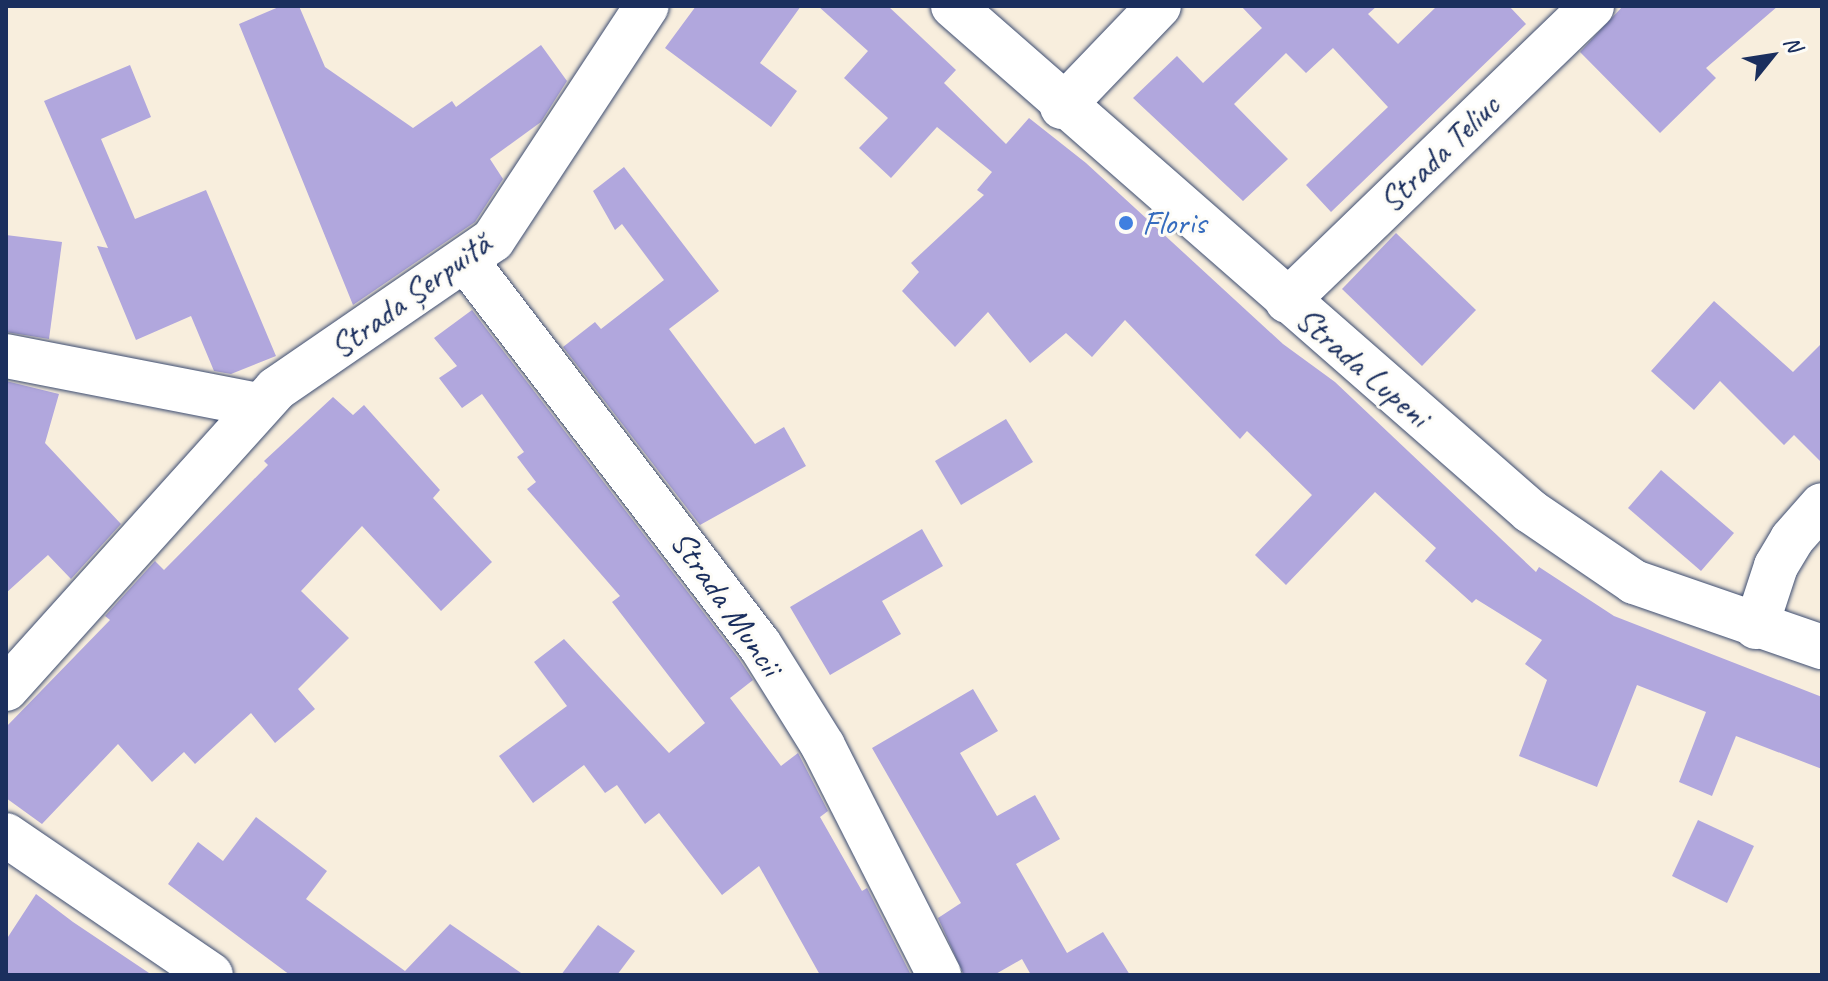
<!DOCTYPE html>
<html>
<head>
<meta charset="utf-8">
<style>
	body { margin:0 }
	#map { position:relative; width:1828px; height:981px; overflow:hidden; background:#f8eedd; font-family:Caveat,sans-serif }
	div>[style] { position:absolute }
	.building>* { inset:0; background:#b1a7dd }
	.roads { filter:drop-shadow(0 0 2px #3c4c71) drop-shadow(0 0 2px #3c4c71) }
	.minor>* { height:44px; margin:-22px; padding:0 22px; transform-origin:22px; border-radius:22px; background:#fff }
	.dots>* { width:22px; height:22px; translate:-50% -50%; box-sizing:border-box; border:4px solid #fdfcf7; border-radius:50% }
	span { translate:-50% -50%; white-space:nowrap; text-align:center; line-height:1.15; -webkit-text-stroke:6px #fdfcf7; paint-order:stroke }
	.street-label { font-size:34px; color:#1b2f5e }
	.shop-label { font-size:34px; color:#366cbe }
	.left { translate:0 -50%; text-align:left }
	.frame { position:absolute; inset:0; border:8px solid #1b2f5e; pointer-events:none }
	.north { position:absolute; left:1732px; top:16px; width:80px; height:80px; -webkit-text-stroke:6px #fdfcf7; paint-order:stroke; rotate:60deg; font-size:22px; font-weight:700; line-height:32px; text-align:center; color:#1b2f5e }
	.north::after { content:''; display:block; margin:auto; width:28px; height:36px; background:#1b2f5e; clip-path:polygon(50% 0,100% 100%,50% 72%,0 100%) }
</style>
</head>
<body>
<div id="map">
	<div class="building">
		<i style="clip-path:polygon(281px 6px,299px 6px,325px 67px,413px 128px,452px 101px,456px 107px,541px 45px,567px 81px,541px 122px,490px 159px,503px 179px,475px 222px,353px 305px,239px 24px)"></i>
		<i style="clip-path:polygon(696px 6px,801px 6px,760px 63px,797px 91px,771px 127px,665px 48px)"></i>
		<i style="clip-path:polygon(818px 6px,888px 6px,956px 70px,944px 83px,1006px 144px,1029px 118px,1086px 163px,1283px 344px,1335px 382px,1536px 572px,1539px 567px,1614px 616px,1822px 697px,1822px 769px,1736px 736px,1712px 796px,1679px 782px,1706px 712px,1637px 685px,1597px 787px,1519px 756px,1547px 680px,1525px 664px,1542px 640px,1476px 599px,1472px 603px,1425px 561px,1436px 548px,1375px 492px,1286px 585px,1255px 555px,1312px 495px,1247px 431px,1240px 439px,1125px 320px,1092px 357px,1066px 333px,1030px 363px,988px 312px,955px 347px,902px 291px,919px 272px,911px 263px,984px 195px,977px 190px,992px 172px,937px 127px,891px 178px,859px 148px,888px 118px,844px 78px,868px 51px)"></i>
		<i style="clip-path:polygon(1241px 6px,1377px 6px,1368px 14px,1398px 44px,1437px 6px,1509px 6px,1526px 24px,1331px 212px,1306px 185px,1388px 107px,1333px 48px,1306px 73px,1286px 53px,1234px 104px,1288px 159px,1243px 201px,1133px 98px,1177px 56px,1203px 83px,1262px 28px)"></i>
		<i style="clip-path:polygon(1623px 6px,1778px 6px,1706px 68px,1716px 78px,1660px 133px,1580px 52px)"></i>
		<i style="clip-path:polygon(130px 65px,151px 117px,101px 139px,135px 219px,206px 190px,276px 356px,231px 374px,214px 371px,191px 316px,136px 340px,97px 246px,108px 248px,44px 101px)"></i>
		<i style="clip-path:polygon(624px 167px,719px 291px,669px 329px,755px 444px,784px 427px,806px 466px,700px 525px,563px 347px,595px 322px,601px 329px,664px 280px,622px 224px,615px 230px,593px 191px)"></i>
		<i style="clip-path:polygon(1396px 233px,1476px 310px,1422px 366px,1342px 289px)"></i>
		<i style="clip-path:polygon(6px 235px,62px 242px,49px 339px,6px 332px)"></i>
		<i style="clip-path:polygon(1714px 301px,1793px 372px,1822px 343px,1822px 463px,1794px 435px,1784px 445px,1720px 381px,1694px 410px,1651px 371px)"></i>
		<i style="clip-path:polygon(472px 310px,739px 659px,753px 680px,730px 698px,781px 766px,798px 753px,828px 811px,820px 817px,862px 891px,867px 888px,911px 975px,820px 975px,759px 866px,722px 895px,659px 813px,645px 824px,617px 785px,605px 793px,584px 765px,533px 803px,499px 756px,567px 706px,534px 662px,564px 639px,669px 753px,705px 723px,612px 602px,620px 596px,527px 489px,536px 482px,517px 457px,524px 452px,482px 394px,462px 408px,439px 378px,457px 366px,434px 338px)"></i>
		<i style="clip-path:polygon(6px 381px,59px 394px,45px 443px,121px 524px,71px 579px,48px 555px,6px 593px)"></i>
		<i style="clip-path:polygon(333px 397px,353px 415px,364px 405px,440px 490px,433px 498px,492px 562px,441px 611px,362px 526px,301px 591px,349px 638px,298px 689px,315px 709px,275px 743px,251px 713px,195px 764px,184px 752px,152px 782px,118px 744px,42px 824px,6px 798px,6px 727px,110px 620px,105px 616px,155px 561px,164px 570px,268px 465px,264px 461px)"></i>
		<i style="clip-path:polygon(1006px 419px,1033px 462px,961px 505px,935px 461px)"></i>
		<i style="clip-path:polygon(1661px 470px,1734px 533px,1701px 571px,1628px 508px)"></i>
		<i style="clip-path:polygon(922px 529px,943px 566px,882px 601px,901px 634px,830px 675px,790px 607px)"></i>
		<i style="clip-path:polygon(973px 689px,998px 731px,960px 753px,997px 816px,1035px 795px,1060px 839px,1016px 864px,1067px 953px,1103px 932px,1130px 975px,1031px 975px,1022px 959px,994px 975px,964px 975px,938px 918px,961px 903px,872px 748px)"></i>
		<i style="clip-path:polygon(256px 817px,327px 871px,306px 899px,405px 971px,450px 924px,524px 975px,290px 975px,168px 884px,198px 842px,223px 861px)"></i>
		<i style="clip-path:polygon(1698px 820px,1754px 846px,1727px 903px,1672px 876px)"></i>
		<i style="clip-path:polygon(36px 894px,73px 922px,152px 975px,6px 975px,6px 940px)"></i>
		<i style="clip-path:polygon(598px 925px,635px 951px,617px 975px,561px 975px)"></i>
	</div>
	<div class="roads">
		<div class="minor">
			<i style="left:953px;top:6px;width:767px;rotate:41.19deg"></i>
			<i style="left:1530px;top:511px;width:126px;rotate:34.3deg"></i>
			<i style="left:1634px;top:582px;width:199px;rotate:19.1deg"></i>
			<i style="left:1062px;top:107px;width:140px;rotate:-46.2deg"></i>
			<i style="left:467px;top:262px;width:482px;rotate:52.6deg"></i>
			<i style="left:760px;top:645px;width:119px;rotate:58deg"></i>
			<i style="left:823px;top:746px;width:257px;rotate:63.1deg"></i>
			<i style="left:1287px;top:301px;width:424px;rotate:-44deg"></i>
			<i style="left:6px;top:356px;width:257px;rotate:11deg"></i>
			<i style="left:1756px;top:627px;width:64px;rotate:-71.8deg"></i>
			<i style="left:1776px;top:566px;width:31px;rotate:-59deg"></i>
			<i style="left:1792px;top:539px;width:45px;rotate:-48.6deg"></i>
			<i style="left:6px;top:689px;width:404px;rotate:-48deg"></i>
			<i style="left:276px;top:389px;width:263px;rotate:-34.5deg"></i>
			<i style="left:493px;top:240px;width:280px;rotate:-56.7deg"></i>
			<i style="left:6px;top:835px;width:248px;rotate:34.3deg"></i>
		</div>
	</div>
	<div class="dots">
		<i style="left:1126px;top:223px;background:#3f7fe0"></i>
	</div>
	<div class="street-label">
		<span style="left:1439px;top:153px;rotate:-44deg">Strada Teliuc</span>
		<span style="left:410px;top:295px;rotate:-36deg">Strada Șerpuită</span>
		<span style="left:1363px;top:367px;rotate:41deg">Strada Lupeni</span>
		<span style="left:727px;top:603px;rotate:55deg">Strada Muncii</span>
	</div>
	<div class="shop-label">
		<span class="left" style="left:1142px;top:223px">Floris</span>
	</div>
	<div class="frame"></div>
	<div class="north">N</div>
</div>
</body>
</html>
